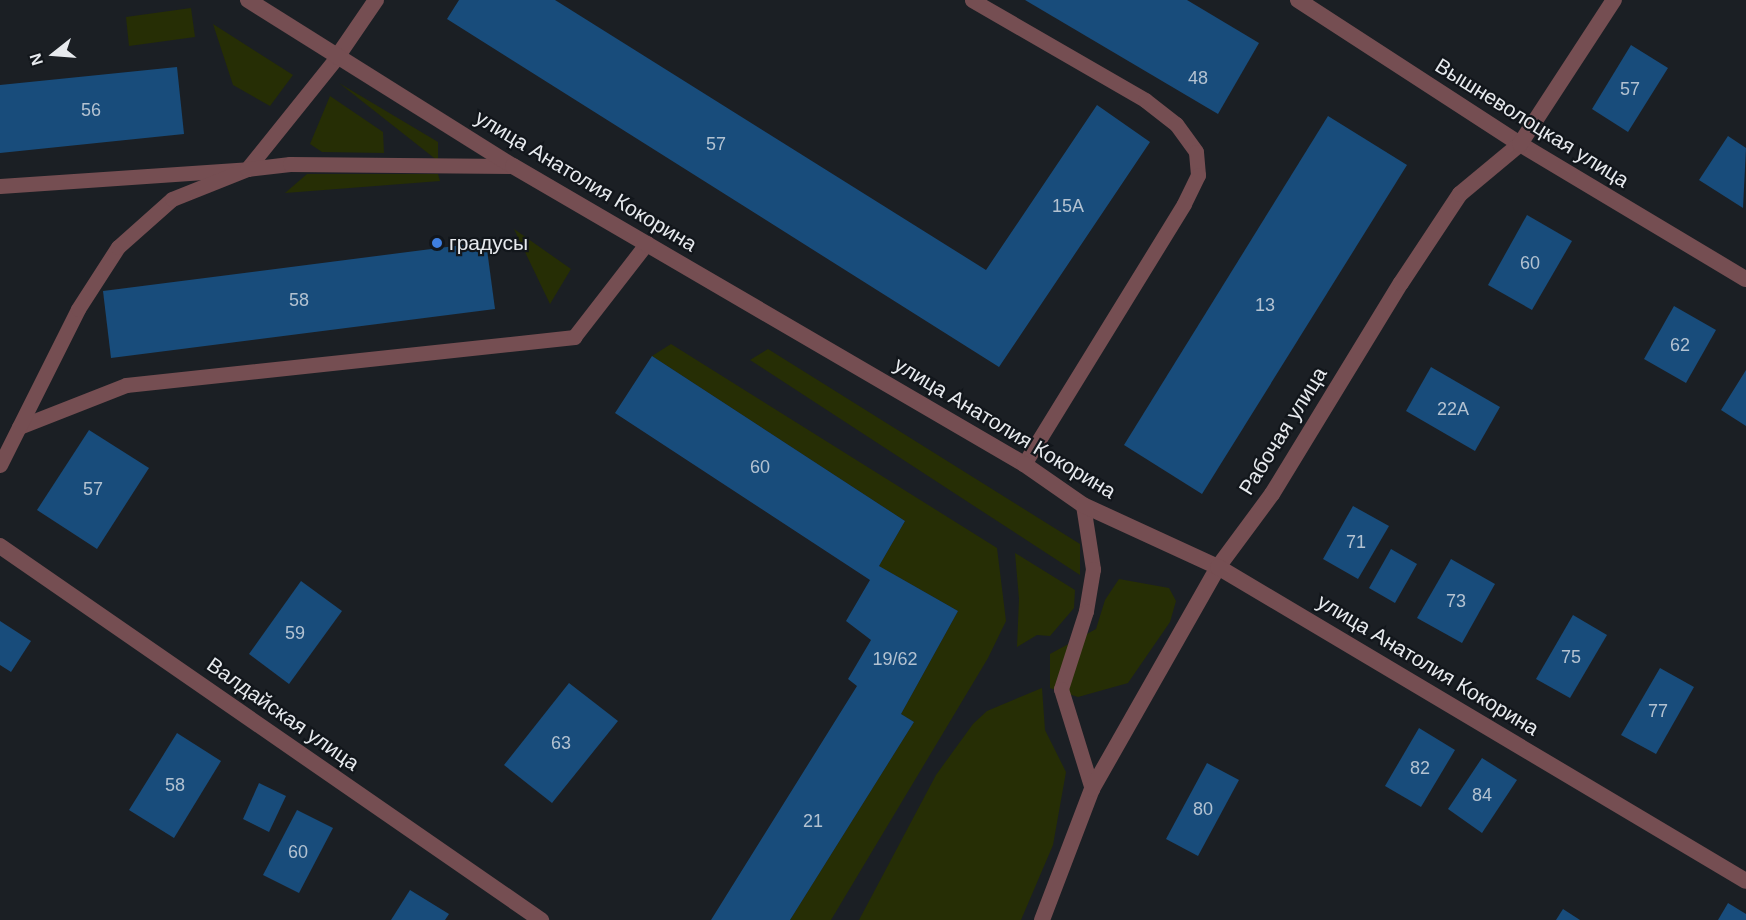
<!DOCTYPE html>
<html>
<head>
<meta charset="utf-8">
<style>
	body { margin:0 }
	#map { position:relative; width:1746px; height:920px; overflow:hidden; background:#1b1f24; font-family:Helvetica,sans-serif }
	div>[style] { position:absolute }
	.green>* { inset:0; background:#262e05 }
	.building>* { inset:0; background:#184c7b }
	.service>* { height:15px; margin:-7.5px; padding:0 7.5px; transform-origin:7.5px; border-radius:7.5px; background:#754e52 }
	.minor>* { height:16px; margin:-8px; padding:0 8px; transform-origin:8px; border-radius:8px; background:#754e52 }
	.tertiary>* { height:16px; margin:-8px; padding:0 8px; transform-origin:8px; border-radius:8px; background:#754e52 }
	.dots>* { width:16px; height:16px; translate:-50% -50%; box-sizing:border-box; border:3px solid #12161b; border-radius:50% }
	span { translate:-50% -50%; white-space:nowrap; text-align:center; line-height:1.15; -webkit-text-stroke:4.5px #12161b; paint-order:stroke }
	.number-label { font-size:18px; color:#b3c2d1 }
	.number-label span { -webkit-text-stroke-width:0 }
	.street-label { font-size:21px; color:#e7eaee }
	.poi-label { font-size:21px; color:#e7eaee }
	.left { translate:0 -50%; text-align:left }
	.north { position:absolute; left:24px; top:24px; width:60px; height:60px; -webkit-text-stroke:4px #12161b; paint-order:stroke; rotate:253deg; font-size:16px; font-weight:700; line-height:24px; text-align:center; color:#e7eaee }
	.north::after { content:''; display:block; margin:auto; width:21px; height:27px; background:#e7eaee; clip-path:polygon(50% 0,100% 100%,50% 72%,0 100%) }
</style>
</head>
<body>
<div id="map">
	<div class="green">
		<i style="clip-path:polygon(191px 8px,195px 37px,129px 46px,126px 17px)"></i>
		<i style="clip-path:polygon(213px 24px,293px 75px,270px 106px,233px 85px)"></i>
		<i style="clip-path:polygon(339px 83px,438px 142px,438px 161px)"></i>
		<i style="clip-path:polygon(330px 96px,383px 132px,384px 153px,322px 152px,310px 144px)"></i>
		<i style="clip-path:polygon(307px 174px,438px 174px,440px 181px,285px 193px)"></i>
		<i style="clip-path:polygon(514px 229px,571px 269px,550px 304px)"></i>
		<i style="clip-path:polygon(671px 344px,997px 548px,1006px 621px,988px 658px,831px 920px,790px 920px,914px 722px,901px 714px,958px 611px,879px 566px,905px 521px,652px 356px)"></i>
		<i style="clip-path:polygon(768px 349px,1080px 544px,1080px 575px,750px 360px)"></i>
		<i style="clip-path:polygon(1015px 553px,1075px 590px,1074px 608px,1050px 636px,1037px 635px,1017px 647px,1019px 599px)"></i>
		<i style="clip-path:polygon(1119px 579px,1169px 588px,1176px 601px,1170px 622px,1128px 683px,1078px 697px,1050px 688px,1050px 654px,1096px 629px,1105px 600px)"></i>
		<i style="clip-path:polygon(1042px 688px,1045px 730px,1066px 772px,1053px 845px,1021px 920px,859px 920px,936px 775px,973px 724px,987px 711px)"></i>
	</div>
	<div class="building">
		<i style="clip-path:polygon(459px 0,555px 0,986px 270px,1097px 105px,1150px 142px,999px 367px,447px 19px)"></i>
		<i style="clip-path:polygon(1025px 0,1187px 0,1259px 43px,1218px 114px)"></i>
		<i style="clip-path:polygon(1631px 45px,1668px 68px,1628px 132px,1592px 109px)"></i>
		<i style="clip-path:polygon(177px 67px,184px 134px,0 153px,0 85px)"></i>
		<i style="clip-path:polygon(1328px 116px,1407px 165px,1202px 494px,1124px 445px)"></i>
		<i style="clip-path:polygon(1728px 136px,1746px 148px,1743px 208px,1699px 180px)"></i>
		<i style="clip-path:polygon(1527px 215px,1572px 241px,1532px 310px,1488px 285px)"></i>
		<i style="clip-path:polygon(486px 242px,495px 309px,111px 358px,103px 291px)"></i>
		<i style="clip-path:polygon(1674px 306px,1716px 330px,1686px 383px,1644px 359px)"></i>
		<i style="clip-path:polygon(652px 356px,905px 521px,879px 566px,958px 611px,901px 714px,914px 722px,790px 920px,711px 920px,857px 686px,848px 679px,871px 640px,846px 621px,870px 580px,615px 413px)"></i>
		<i style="clip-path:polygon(1431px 367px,1500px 407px,1475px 451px,1406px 411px)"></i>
		<i style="clip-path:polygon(1746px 370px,1746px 426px,1721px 410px)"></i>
		<i style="clip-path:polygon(89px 430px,149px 468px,97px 549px,37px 510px)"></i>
		<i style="clip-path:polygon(1353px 506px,1389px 526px,1358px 579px,1323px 559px)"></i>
		<i style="clip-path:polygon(1391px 549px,1417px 564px,1395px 603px,1369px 588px)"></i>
		<i style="clip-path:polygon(1451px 559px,1495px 584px,1462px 643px,1417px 618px)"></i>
		<i style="clip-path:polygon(301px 581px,342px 611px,289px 684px,249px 654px)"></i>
		<i style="clip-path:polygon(1573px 615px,1607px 635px,1570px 698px,1536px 679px)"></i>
		<i style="clip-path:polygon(0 621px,31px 641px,11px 672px,0 665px)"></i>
		<i style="clip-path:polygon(1660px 668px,1694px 687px,1656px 754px,1621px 735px)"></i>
		<i style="clip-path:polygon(569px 683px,618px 721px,552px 803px,504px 765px)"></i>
		<i style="clip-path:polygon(1419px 728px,1455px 750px,1421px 807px,1385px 786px)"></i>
		<i style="clip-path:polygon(177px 733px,221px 761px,174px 838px,129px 810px)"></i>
		<i style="clip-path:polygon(1482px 758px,1517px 780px,1482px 833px,1448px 809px)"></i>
		<i style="clip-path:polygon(1207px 763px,1239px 780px,1198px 856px,1166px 839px)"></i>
		<i style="clip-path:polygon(259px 783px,286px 796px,269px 832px,243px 819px)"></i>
		<i style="clip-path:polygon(297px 810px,333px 828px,299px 893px,263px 875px)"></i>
		<i style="clip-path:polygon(410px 890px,449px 914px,445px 920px,391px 920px)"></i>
		<i style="clip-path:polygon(1728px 903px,1746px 914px,1746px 920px,1718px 920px)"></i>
		<i style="clip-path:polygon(1563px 909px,1580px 920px,1556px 920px)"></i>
	</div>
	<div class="service">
		<i style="left:972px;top:0;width:200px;rotate:30deg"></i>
		<i style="left:1145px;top:100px;width:39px;rotate:38deg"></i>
		<i style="left:1176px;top:124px;width:34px;rotate:54deg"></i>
		<i style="left:1196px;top:152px;width:23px;rotate:85deg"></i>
		<i style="left:1198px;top:175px;width:32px;rotate:116deg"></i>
		<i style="left:1184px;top:204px;width:305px;rotate:121.6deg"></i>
		<i style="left:0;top:186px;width:248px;rotate:-3.9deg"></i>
		<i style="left:247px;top:169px;width:144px;rotate:-51.2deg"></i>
		<i style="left:19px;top:427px;width:115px;rotate:-21.4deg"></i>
		<i style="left:126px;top:385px;width:451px;rotate:-6.1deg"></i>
		<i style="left:574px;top:337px;width:119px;rotate:-52.2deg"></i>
		<i style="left:0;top:465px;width:174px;rotate:-63.4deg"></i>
		<i style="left:78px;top:309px;width:74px;rotate:-57.2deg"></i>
		<i style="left:118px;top:247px;width:72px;rotate:-41.6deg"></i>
		<i style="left:172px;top:199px;width:81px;rotate:-21.8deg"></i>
		<i style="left:247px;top:169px;width:43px;rotate:-6.6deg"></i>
		<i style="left:290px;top:164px;width:223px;rotate:0.5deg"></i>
		<i style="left:1083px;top:505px;width:65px;rotate:81.1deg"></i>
		<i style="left:1093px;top:569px;width:43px;rotate:99.5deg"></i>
		<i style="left:1086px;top:611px;width:82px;rotate:107.8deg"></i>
		<i style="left:1061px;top:689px;width:105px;rotate:72.8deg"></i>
	</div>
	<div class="minor">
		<i style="left:1298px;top:0;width:265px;rotate:33deg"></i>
		<i style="left:1520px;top:144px;width:263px;rotate:30.9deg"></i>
		<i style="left:337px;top:57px;width:69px;rotate:-55.6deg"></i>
		<i style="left:0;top:546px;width:658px;rotate:34.66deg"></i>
		<i style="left:1042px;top:920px;width:140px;rotate:-69.1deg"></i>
		<i style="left:1092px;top:789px;width:255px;rotate:-60.4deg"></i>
		<i style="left:1218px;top:567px;width:91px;rotate:-53.5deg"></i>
		<i style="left:1272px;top:494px;width:247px;rotate:-58.6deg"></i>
		<i style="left:1401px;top:283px;width:107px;rotate:-56.5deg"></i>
		<i style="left:1460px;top:194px;width:78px;rotate:-39.8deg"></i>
		<i style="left:1520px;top:144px;width:172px;rotate:-56.9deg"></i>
	</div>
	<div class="tertiary">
		<i style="left:248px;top:0;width:313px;rotate:32.1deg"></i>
		<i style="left:513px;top:166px;width:592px;rotate:30.25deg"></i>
		<i style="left:1024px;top:464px;width:72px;rotate:34.8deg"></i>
		<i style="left:1083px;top:505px;width:149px;rotate:24.7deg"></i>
		<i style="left:1218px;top:567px;width:614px;rotate:30.74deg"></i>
	</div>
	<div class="dots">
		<i style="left:437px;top:243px;background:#3f7fe0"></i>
	</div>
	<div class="number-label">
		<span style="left:1198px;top:78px">48</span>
		<span style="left:1630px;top:89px">57</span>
		<span style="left:91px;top:110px">56</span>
		<span style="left:716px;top:144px">57</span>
		<span style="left:1068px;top:206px">15А</span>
		<span style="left:1530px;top:263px">60</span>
		<span style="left:299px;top:300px">58</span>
		<span style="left:1265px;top:305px">13</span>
		<span style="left:1680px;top:345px">62</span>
		<span style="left:1453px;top:409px">22А</span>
		<span style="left:760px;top:467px">60</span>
		<span style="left:93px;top:489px">57</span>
		<span style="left:1356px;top:542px">71</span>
		<span style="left:1456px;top:601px">73</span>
		<span style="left:295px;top:633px">59</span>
		<span style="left:1571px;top:657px">75</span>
		<span style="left:895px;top:659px">19/62</span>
		<span style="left:1658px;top:711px">77</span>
		<span style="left:561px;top:743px">63</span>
		<span style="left:1420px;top:768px">82</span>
		<span style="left:175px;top:785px">58</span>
		<span style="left:1482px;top:795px">84</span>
		<span style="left:1203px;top:809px">80</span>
		<span style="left:813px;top:821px">21</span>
		<span style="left:298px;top:852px">60</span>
	</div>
	<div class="street-label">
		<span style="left:1532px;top:123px;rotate:32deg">Вышневолоцкая улица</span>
		<span style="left:586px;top:181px;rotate:31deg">улица Анатолия Кокорина</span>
		<span style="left:1005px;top:428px;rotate:31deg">улица Анатолия Кокорина</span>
		<span style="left:1283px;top:431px;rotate:-58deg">Рабочая улица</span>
		<span style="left:1428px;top:665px;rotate:31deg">улица Анатолия Кокорина</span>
		<span style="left:283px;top:714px;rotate:35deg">Валдайская улица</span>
	</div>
	<div class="poi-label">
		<span class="left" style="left:449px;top:243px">градусы</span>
	</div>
	<div class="north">N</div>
</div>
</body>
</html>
